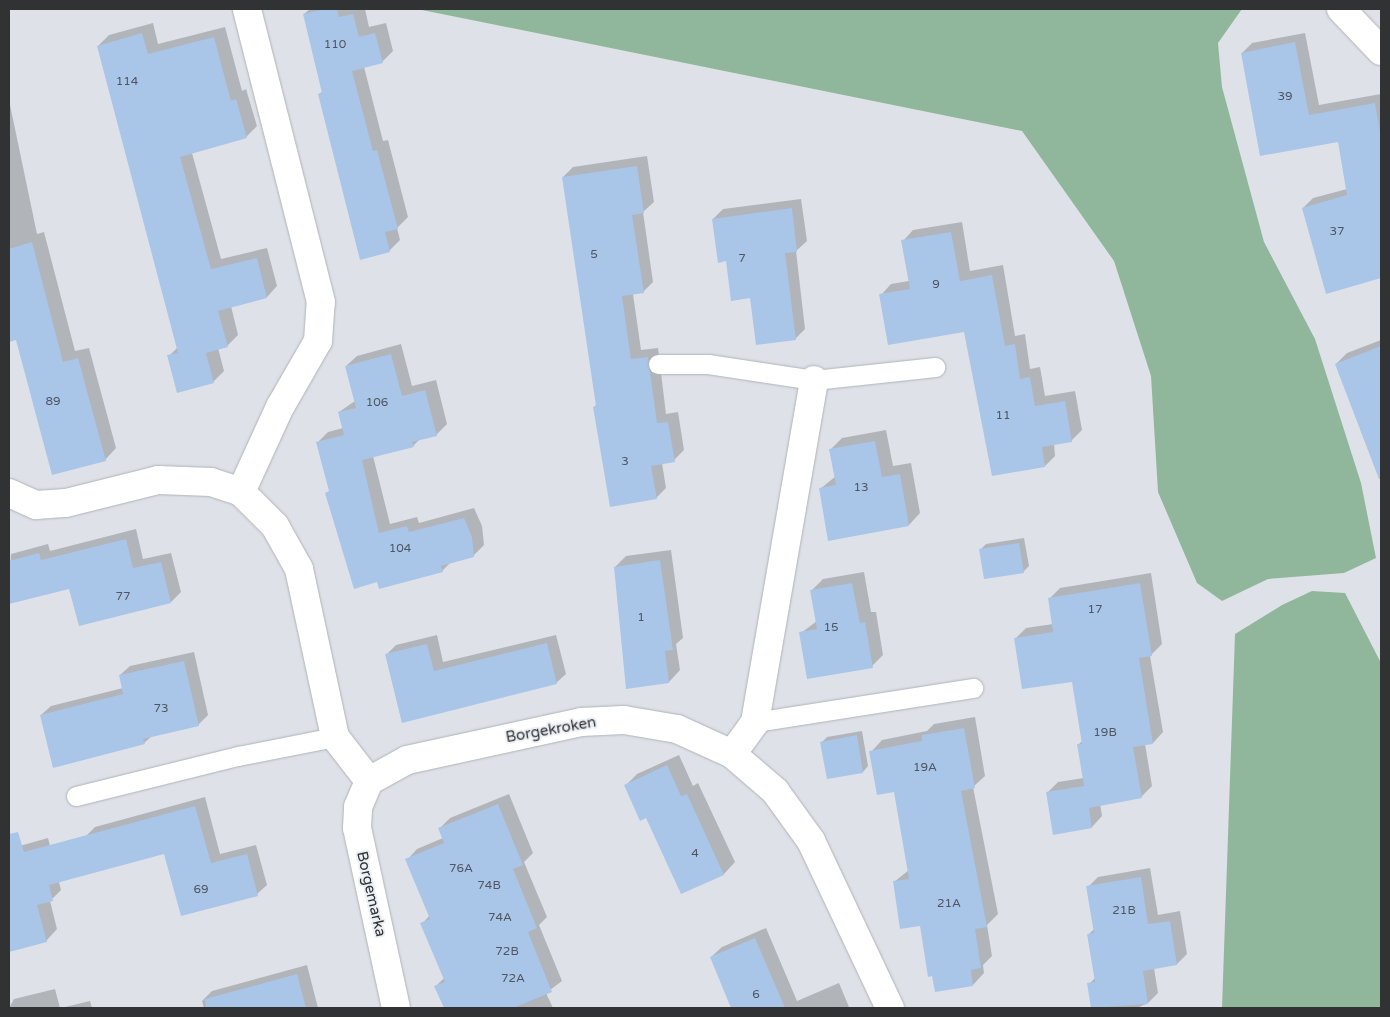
<!DOCTYPE html>
<html>
<head>
<meta charset="utf-8">
<style>
	body { margin:0 }
	#map { position:relative; width:1390px; height:1017px; overflow:hidden; background:#dee2e8; font-family:"Varela Round",sans-serif }
	div>[style] { position:absolute }
	.forest>* { inset:0; background:#90b79c }
	.shadow>* { inset:0; background:#0003 }
	.building>* { inset:0; background:#a9c5e8 }
	.roads { filter:drop-shadow(0 0 1px #afb3b8) drop-shadow(0 0 1px #afb3b8) }
	.service>* { height:19px; margin:-9.5px; padding:0 9.5px; transform-origin:9.5px; border-radius:9.5px; background:#fff }
	.minor>* { height:28px; margin:-14px; padding:0 14px; transform-origin:14px; border-radius:14px; background:#fff }
	span { translate:-50% -50%; white-space:nowrap; text-align:center; line-height:1.15; -webkit-text-stroke:4px #ebf0f5; paint-order:stroke }
	.number-label { font-size:12px; color:#4e5761 }
	.number-label span { -webkit-text-stroke-width:0 }
	.street-label { font-size:15px; color:#303234 }
	.frame { position:absolute; inset:0; border:10px solid #303234; pointer-events:none }
</style>
</head>
<body>
<div id="map">
	<div class="forest">
		<i style="clip-path:polygon(417px 9px,1242px 9px,1218px 43px,1222px 87px,1264px 242px,1315px 339px,1361px 483px,1376px 558px,1344px 573px,1268px 579px,1222px 601px,1197px 583px,1158px 492px,1151px 376px,1114px 261px,1022px 131px)"></i>
		<i style="clip-path:polygon(1312px 591px,1345px 593px,1381px 663px,1381px 1008px,1222px 1008px,1235px 634px,1282px 605px)"></i>
	</div>
	<div class="shadow">
		<i style="clip-path:polygon(310px 9px,365px 9px,369px 27px,386px 23px,393px 51px,382px 62px,364px 67px,383px 141px,388px 140px,408px 217px,397px 228px,400px 240px,389px 251px,319px 94px,323px 91px,304px 14px)"></i>
		<i style="clip-path:polygon(153px 23px,158px 44px,225px 27px,242px 91px,246px 89px,257px 126px,246px 137px,192px 153px,221px 259px,267px 248px,277px 286px,267px 297px,231px 306px,238px 335px,227px 346px,218px 348px,224px 371px,213px 382px,169px 356px,178px 347px,98px 46px,109px 35px)"></i>
		<i style="clip-path:polygon(1305px 33px,1319px 105px,1381px 94px,1381px 193px,1378px 194px,1381px 228px,1376px 233px,1303px 208px,1313px 198px,1347px 189px,1339px 140px,1261px 155px,1242px 53px,1252px 43px)"></i>
		<i style="clip-path:polygon(9px 100px,37px 234px,44px 232px,75px 351px,89px 348px,116px 448px,105px 460px,17px 338px,9px 340px)"></i>
		<i style="clip-path:polygon(647px 156px,654px 202px,643px 212px,653px 282px,643px 292px,633px 294px,641px 350px,658px 348px,666px 414px,678px 412px,684px 450px,674px 460px,662px 463px,666px 488px,656px 498px,594px 407px,597px 404px,563px 177px,573px 167px)"></i>
		<i style="clip-path:polygon(801px 199px,807px 241px,796px 251px,805px 329px,795px 339px,751px 297px,713px 219px,723px 209px)"></i>
		<i style="clip-path:polygon(962px 222px,970px 271px,1003px 265px,1015px 336px,1025px 334px,1030px 369px,1040px 367px,1045px 396px,1075px 391px,1082px 430px,1071px 441px,1054px 444px,1055px 456px,1045px 466px,965px 330px,881px 295px,891px 284px,909px 281px,903px 241px,913px 230px)"></i>
		<i style="clip-path:polygon(1381px 340px,1381px 455px,1372px 459px,1336px 364px,1347px 353px)"></i>
		<i style="clip-path:polygon(401px 344px,412px 386px,436px 380px,447px 424px,436px 435px,420px 439px,413px 446px,373px 456px,390px 524px,417px 517px,419px 523px,474px 508px,482px 526px,484px 545px,473px 556px,451px 562px,442px 571px,378px 581px,327px 493px,330px 490px,318px 442px,328px 432px,343px 428px,339px 412px,355px 401px,346px 366px,357px 356px)"></i>
		<i style="clip-path:polygon(886px 430px,893px 466px,911px 463px,920px 513px,909px 525px,820px 489px,836px 476px,831px 449px,842px 438px)"></i>
		<i style="clip-path:polygon(136px 529px,143px 559px,171px 553px,181px 592px,171px 602px,70px 587px,11px 602px,9px 592px,11px 554px,48px 544px,50px 551px)"></i>
		<i style="clip-path:polygon(1024px 538px,1029px 566px,1023px 572px,980px 550px,986px 544px)"></i>
		<i style="clip-path:polygon(671px 550px,683px 638px,676px 644px,680px 670px,669px 682px,627px 687px,615px 567px,626px 556px)"></i>
		<i style="clip-path:polygon(864px 572px,871px 612px,876px 612px,883px 655px,872px 666px,801px 633px,817px 621px,812px 590px,823px 579px)"></i>
		<i style="clip-path:polygon(1151px 573px,1162px 644px,1150px 656px,1163px 732px,1153px 743px,1145px 744px,1152px 786px,1141px 797px,1100px 804px,1102px 816px,1092px 827px,1047px 793px,1058px 782px,1084px 778px,1078px 745px,1083px 740px,1073px 680px,1015px 639px,1026px 628px,1053px 624px,1049px 599px,1060px 588px)"></i>
		<i style="clip-path:polygon(437px 635px,443px 662px,556px 635px,566px 674px,556px 683px,402px 722px,386px 655px,396px 645px)"></i>
		<i style="clip-path:polygon(194px 652px,208px 715px,198px 725px,152px 736px,144px 743px,41px 715px,51px 706px,123px 688px,120px 675px,130px 666px)"></i>
		<i style="clip-path:polygon(975px 717px,985px 776px,973px 787px,998px 914px,987px 925px,992px 956px,983px 965px,984px 973px,973px 985px,936px 990px,921px 925px,894px 882px,909px 870px,895px 791px,871px 752px,882px 740px,927px 731px,934px 724px)"></i>
		<i style="clip-path:polygon(862px 731px,868px 766px,863px 772px,822px 742px,827px 737px)"></i>
		<i style="clip-path:polygon(679px 755px,693px 786px,698px 783px,735px 862px,724px 874px,682px 893px,647px 816px,626px 785px,637px 774px)"></i>
		<i style="clip-path:polygon(509px 794px,533px 853px,524px 862px,547px 917px,539px 925px,562px 981px,546px 993px,553px 1008px,490px 1008px,486px 998px,462px 1008px,445px 1008px,436px 986px,445px 977px,422px 924px,430px 915px,407px 860px,417px 849px,443px 838px,439px 829px,450px 818px)"></i>
		<i style="clip-path:polygon(205px 797px,220px 854px,256px 845px,267px 885px,257px 894px,165px 853px,85px 837px,95px 827px)"></i>
		<i style="clip-path:polygon(48px 838px,61px 890px,50px 901px,57px 929px,46px 941px,9px 951px,9px 849px)"></i>
		<i style="clip-path:polygon(1150px 868px,1158px 915px,1180px 911px,1187px 954px,1177px 964px,1154px 968px,1158px 993px,1148px 1003px,1137px 1008px,1093px 1008px,1089px 984px,1096px 977px,1089px 934px,1095px 928px,1088px 887px,1098px 877px)"></i>
		<i style="clip-path:polygon(766px 928px,797px 1001px,839px 983px,849px 1007px,732px 1008px,711px 957px,722px 947px)"></i>
		<i style="clip-path:polygon(307px 965px,318px 1008px,204px 1008px,202px 1001px,212px 991px)"></i>
		<i style="clip-path:polygon(55px 989px,60px 1008px,9px 1008px,14px 999px)"></i>
		<i style="clip-path:polygon(90px 1001px,92px 1008px,61px 1008px)"></i>
	</div>
	<div class="building">
		<i style="clip-path:polygon(326px 9px,337px 9px,339px 17px,353px 14px,359px 37px,375px 33px,383px 63px,352px 71px,373px 151px,377px 150px,398px 229px,385px 232px,390px 252px,360px 260px,318px 94px,322px 93px,303px 14px)"></i>
		<i style="clip-path:polygon(142px 33px,148px 54px,214px 37px,231px 101px,236px 99px,247px 138px,180px 157px,211px 269px,257px 258px,267px 298px,218px 311px,228px 347px,206px 353px,214px 383px,177px 393px,167px 355px,178px 353px,97px 46px)"></i>
		<i style="clip-path:polygon(1295px 42px,1309px 115px,1375px 103px,1381px 137px,1381px 278px,1326px 294px,1302px 208px,1347px 195px,1338px 142px,1260px 156px,1241px 53px)"></i>
		<i style="clip-path:polygon(637px 166px,644px 213px,632px 215px,644px 293px,622px 296px,631px 359px,648px 357px,657px 423px,668px 422px,675px 462px,651px 466px,657px 499px,610px 507px,593px 407px,596px 406px,562px 177px)"></i>
		<i style="clip-path:polygon(792px 208px,797px 252px,785px 253px,796px 340px,756px 345px,750px 298px,731px 301px,726px 261px,718px 263px,712px 219px)"></i>
		<i style="clip-path:polygon(951px 232px,960px 281px,992px 275px,1005px 346px,1015px 344px,1020px 379px,1030px 377px,1035px 406px,1065px 401px,1072px 442px,1042px 447px,1045px 467px,992px 476px,964px 332px,888px 345px,879px 294px,910px 289px,901px 240px)"></i>
		<i style="clip-path:polygon(32px 242px,63px 362px,78px 358px,106px 461px,52px 475px,16px 340px,9px 342px,9px 249px)"></i>
		<i style="clip-path:polygon(1381px 346px,1381px 479px,1379px 479px,1335px 364px)"></i>
		<i style="clip-path:polygon(391px 354px,402px 396px,425px 390px,437px 436px,412px 442px,414px 447px,362px 460px,379px 533px,407px 526px,409px 532px,464px 518px,472px 537px,474px 557px,441px 566px,443px 572px,379px 589px,377px 582px,354px 589px,325px 493px,329px 491px,316px 442px,344px 435px,338px 412px,356px 408px,345px 366px)"></i>
		<i style="clip-path:polygon(875px 441px,882px 477px,900px 474px,909px 526px,828px 541px,819px 488px,836px 485px,829px 449px)"></i>
		<i style="clip-path:polygon(126px 539px,133px 568px,161px 562px,171px 603px,79px 626px,69px 589px,9px 604px,9px 561px,39px 553px,41px 560px)"></i>
		<i style="clip-path:polygon(1019px 543px,1024px 573px,984px 579px,979px 549px)"></i>
		<i style="clip-path:polygon(660px 560px,673px 650px,665px 651px,669px 683px,626px 689px,614px 567px)"></i>
		<i style="clip-path:polygon(852px 583px,860px 623px,865px 622px,873px 668px,807px 679px,799px 632px,817px 629px,810px 590px)"></i>
		<i style="clip-path:polygon(1140px 583px,1152px 656px,1139px 658px,1153px 744px,1133px 747px,1142px 798px,1089px 808px,1092px 828px,1053px 835px,1046px 792px,1084px 786px,1077px 744px,1082px 744px,1072px 682px,1022px 689px,1014px 638px,1053px 632px,1048px 598px)"></i>
		<i style="clip-path:polygon(547px 643px,557px 684px,402px 723px,385px 654px,427px 644px,434px 671px)"></i>
		<i style="clip-path:polygon(184px 661px,199px 726px,143px 739px,145px 744px,53px 768px,40px 715px,123px 694px,119px 675px)"></i>
		<i style="clip-path:polygon(964px 728px,975px 788px,961px 791px,987px 927px,975px 929px,981px 968px,971px 970px,973px 986px,935px 992px,932px 976px,928px 977px,920px 926px,900px 929px,893px 881px,909px 879px,894px 792px,877px 795px,869px 751px,922px 741px,922px 735px)"></i>
		<i style="clip-path:polygon(857px 735px,863px 773px,827px 779px,820px 742px)"></i>
		<i style="clip-path:polygon(667px 765px,681px 796px,687px 794px,724px 875px,681px 894px,646px 818px,640px 821px,624px 785px)"></i>
		<i style="clip-path:polygon(498px 804px,523px 865px,513px 869px,537px 928px,528px 932px,552px 992px,513px 1008px,444px 1008px,434px 986px,445px 982px,420px 923px,430px 919px,405px 859px,444px 843px,438px 828px)"></i>
		<i style="clip-path:polygon(195px 806px,211px 863px,247px 854px,258px 896px,181px 916px,164px 854px,49px 885px,53px 901px,37px 905px,47px 942px,9px 952px,9px 834px,18px 832px,24px 852px)"></i>
		<i style="clip-path:polygon(1141px 877px,1148px 924px,1170px 921px,1177px 965px,1143px 971px,1148px 1004px,1091px 1008px,1087px 983px,1095px 982px,1087px 934px,1094px 933px,1086px 886px)"></i>
		<i style="clip-path:polygon(755px 938px,785px 1008px,731px 1008px,710px 957px)"></i>
		<i style="clip-path:polygon(297px 974px,306px 1008px,206px 1008px,205px 999px)"></i>
	</div>
	<div class="roads">
		<div class="service">
			<i style="left:658px;top:364px;width:50px"></i>
			<i style="left:708px;top:364px;width:107px;rotate:8.6deg"></i>
			<i style="left:814px;top:380px;width:122px;rotate:-6.1deg"></i>
			<i style="left:755px;top:722px;width:221px;rotate:-8.9deg"></i>
			<i style="left:76px;top:796px;width:167px;rotate:-13.9deg"></i>
			<i style="left:238px;top:756px;width:99px;rotate:-11.1deg"></i>
		</div>
		<div class="minor">
			<i style="left:1341px;top:9px;width:58px;rotate:46.4deg"></i>
			<i style="left:241px;top:492px;width:94px;rotate:-65.4deg"></i>
			<i style="left:280px;top:407px;width:76px;rotate:-60.1deg"></i>
			<i style="left:318px;top:341px;width:39px;rotate:-86deg"></i>
			<i style="left:321px;top:302px;width:302px;rotate:-104.2deg"></i>
			<i style="left:9px;top:493px;width:30px;rotate:24deg"></i>
			<i style="left:36px;top:505px;width:30px;rotate:-4deg"></i>
			<i style="left:66px;top:503px;width:95px;rotate:-14deg"></i>
			<i style="left:158px;top:480px;width:53px;rotate:2.2deg"></i>
			<i style="left:211px;top:482px;width:32px;rotate:18deg"></i>
			<i style="left:241px;top:492px;width:48px;rotate:45deg"></i>
			<i style="left:275px;top:526px;width:49px;rotate:60.8deg"></i>
			<i style="left:299px;top:569px;width:172px;rotate:77.9deg"></i>
			<i style="left:335px;top:737px;width:56px;rotate:52.3deg"></i>
			<i style="left:732px;top:754px;width:39px;rotate:-54deg"></i>
			<i style="left:755px;top:722px;width:347px;rotate:-80.2deg"></i>
			<i style="left:396px;top:1008px;width:184px;rotate:-102.2deg"></i>
			<i style="left:357px;top:828px;width:21px;rotate:-87deg"></i>
			<i style="left:358px;top:807px;width:28px;rotate:-67deg"></i>
			<i style="left:369px;top:781px;width:43px;rotate:-28.9deg"></i>
			<i style="left:407px;top:760px;width:178px;rotate:-12.3deg"></i>
			<i style="left:581px;top:722px;width:43px;rotate:-2.7deg"></i>
			<i style="left:624px;top:720px;width:54px;rotate:9.6deg"></i>
			<i style="left:677px;top:729px;width:60px;rotate:24.4deg"></i>
			<i style="left:732px;top:754px;width:57px;rotate:40.7deg"></i>
			<i style="left:775px;top:791px;width:62px;rotate:54.2deg"></i>
			<i style="left:811px;top:841px;width:185px;rotate:64.7deg"></i>
		</div>
	</div>
	<div class="number-label">
		<span style="left:335px;top:45px">110</span>
		<span style="left:127px;top:82px">114</span>
		<span style="left:1285px;top:97px">39</span>
		<span style="left:1337px;top:232px">37</span>
		<span style="left:594px;top:255px">5</span>
		<span style="left:742px;top:259px">7</span>
		<span style="left:936px;top:285px">9</span>
		<span style="left:53px;top:402px">89</span>
		<span style="left:377px;top:403px">106</span>
		<span style="left:1003px;top:416px">11</span>
		<span style="left:625px;top:462px">3</span>
		<span style="left:861px;top:488px">13</span>
		<span style="left:400px;top:549px">104</span>
		<span style="left:123px;top:597px">77</span>
		<span style="left:1095px;top:610px">17</span>
		<span style="left:641px;top:618px">1</span>
		<span style="left:831px;top:628px">15</span>
		<span style="left:161px;top:709px">73</span>
		<span style="left:1105px;top:733px">19B</span>
		<span style="left:925px;top:768px">19A</span>
		<span style="left:695px;top:854px">4</span>
		<span style="left:461px;top:869px">76A</span>
		<span style="left:489px;top:886px">74B</span>
		<span style="left:201px;top:890px">69</span>
		<span style="left:949px;top:904px">21A</span>
		<span style="left:1124px;top:911px">21B</span>
		<span style="left:500px;top:918px">74A</span>
		<span style="left:507px;top:952px">72B</span>
		<span style="left:513px;top:979px">72A</span>
		<span style="left:756px;top:995px">6</span>
	</div>
	<div class="street-label">
		<span style="left:551px;top:730px;rotate:-10deg">Borgekroken</span>
		<span style="left:371px;top:894px;rotate:77deg">Borgemarka</span>
	</div>
	<div class="frame"></div>
</div>
</body>
</html>
